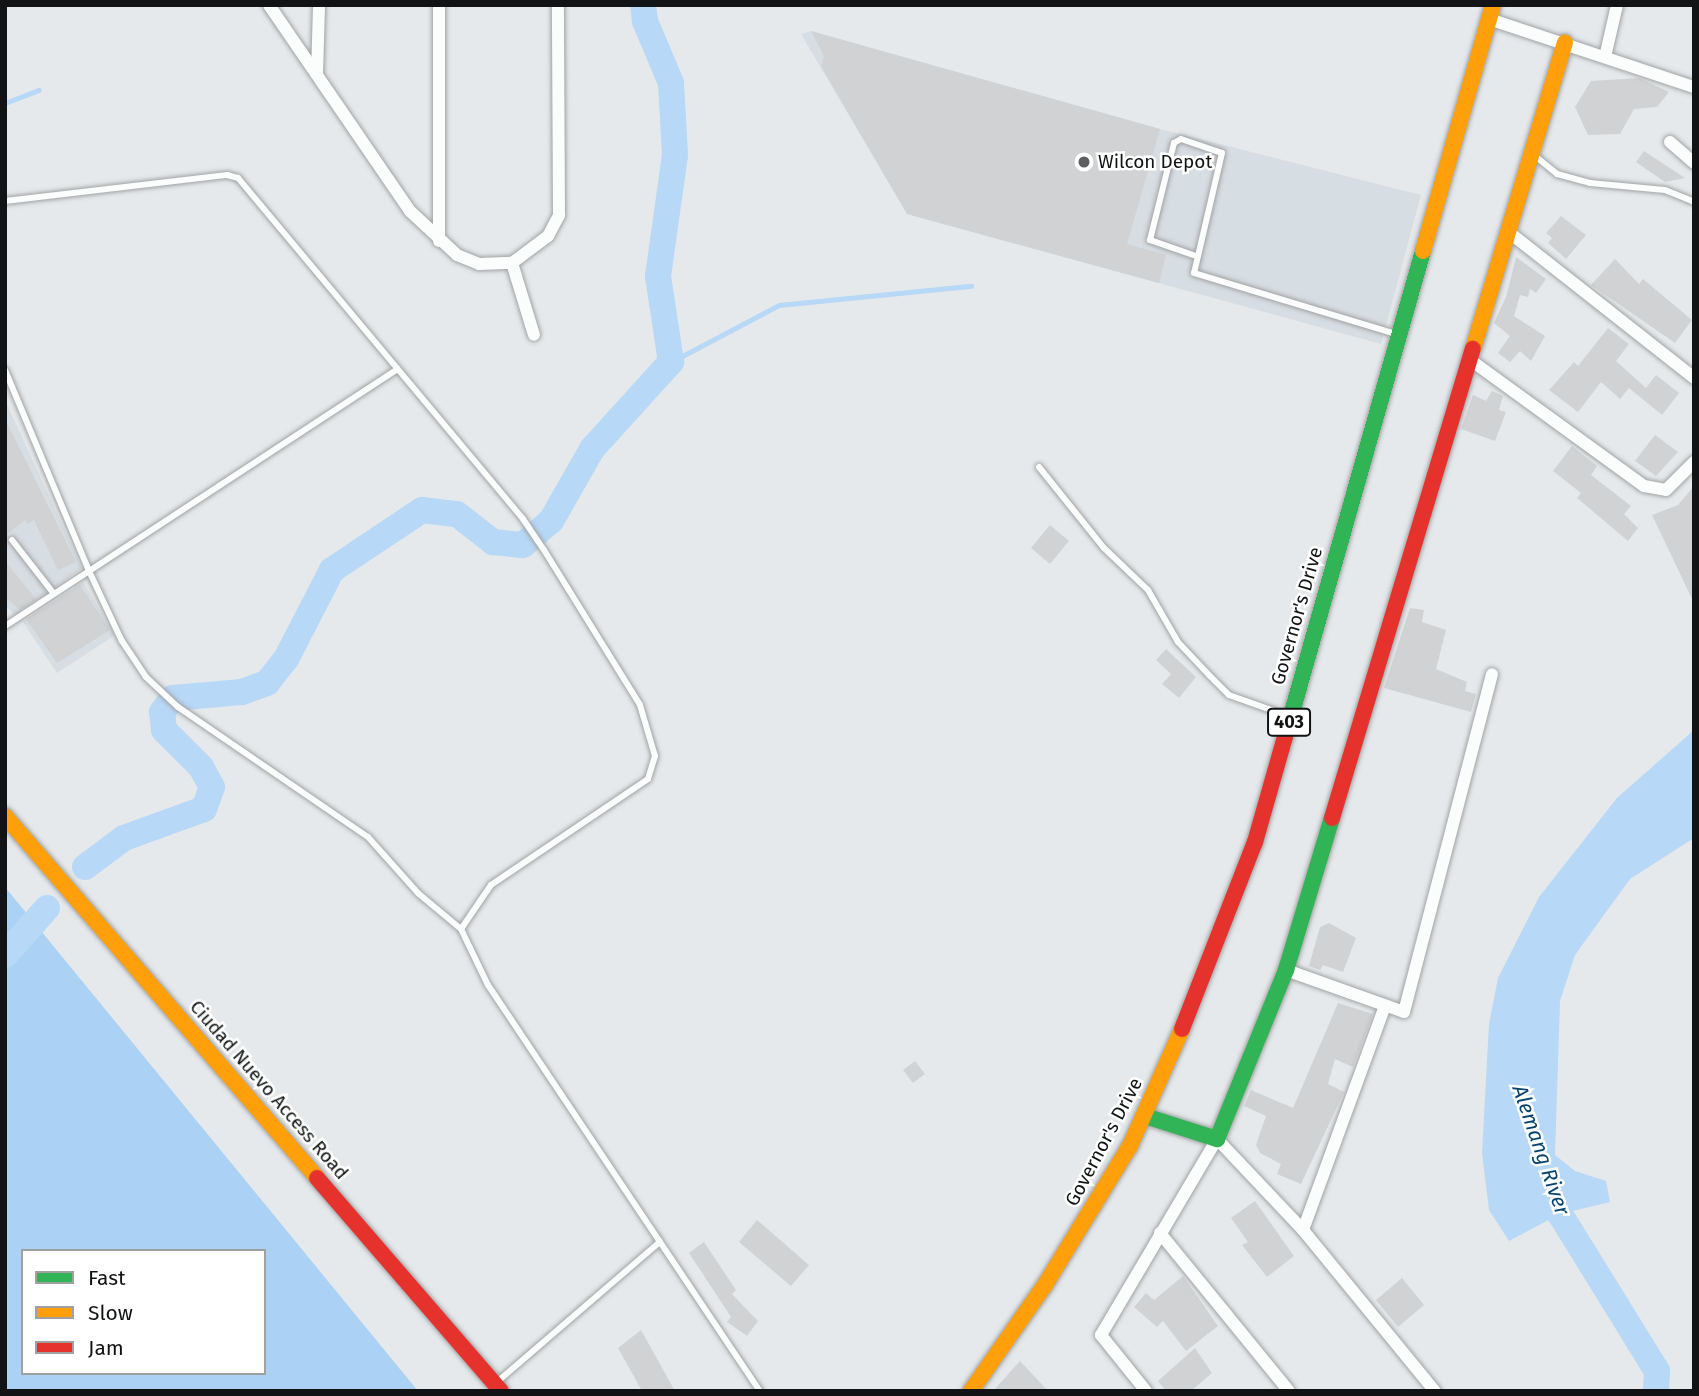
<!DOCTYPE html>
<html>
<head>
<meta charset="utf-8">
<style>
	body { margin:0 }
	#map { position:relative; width:1699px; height:1396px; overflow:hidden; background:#e6e9eb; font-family:"Fira Sans",sans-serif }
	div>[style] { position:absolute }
	.built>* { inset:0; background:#d6dde3 }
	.green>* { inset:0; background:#abd2f5 }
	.water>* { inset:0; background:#b7d8f6 }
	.stream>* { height:4.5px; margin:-2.25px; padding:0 2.25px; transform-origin:2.25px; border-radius:2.25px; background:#b7d8f6 }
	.river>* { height:26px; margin:-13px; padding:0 13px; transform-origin:13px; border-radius:13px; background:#b7d8f6 }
	.building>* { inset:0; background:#d0d2d4 }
	.roads { filter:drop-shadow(0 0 2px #a1a3a5) drop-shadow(0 0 2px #a1a3a5) }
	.lane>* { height:6px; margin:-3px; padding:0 3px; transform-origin:3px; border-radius:3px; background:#fbfcfc }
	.street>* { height:12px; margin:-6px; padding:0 6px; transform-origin:6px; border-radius:6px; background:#fbfcfc }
	.fast>* { height:16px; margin:-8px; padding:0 8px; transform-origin:8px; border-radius:8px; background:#30b455 }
	.slow>* { height:16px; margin:-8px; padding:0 8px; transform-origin:8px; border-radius:8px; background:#ff9f0a }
	.jam>* { height:16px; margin:-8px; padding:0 8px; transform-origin:8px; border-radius:8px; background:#e5322d }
	.dots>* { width:19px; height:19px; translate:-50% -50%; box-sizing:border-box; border:4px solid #fff; border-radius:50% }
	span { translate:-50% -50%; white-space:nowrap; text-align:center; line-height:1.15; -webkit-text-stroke:5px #fff; paint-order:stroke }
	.shield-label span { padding:2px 5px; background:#fff; border:2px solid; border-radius:5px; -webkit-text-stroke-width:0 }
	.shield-label { font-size:18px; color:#111314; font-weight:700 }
	.poi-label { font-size:19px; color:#111314 }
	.left { translate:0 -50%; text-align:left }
	.street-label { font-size:19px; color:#111314 }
	.water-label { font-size:21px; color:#05436f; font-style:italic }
	.frame { position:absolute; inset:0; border:7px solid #111314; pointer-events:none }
	.legend { position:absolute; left:21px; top:1249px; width:245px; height:126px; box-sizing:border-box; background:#fff; border:2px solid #a0a1a1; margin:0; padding:9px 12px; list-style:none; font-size:21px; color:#111314 }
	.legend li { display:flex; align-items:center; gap:14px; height:35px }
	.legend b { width:35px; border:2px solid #a0a1a1 }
</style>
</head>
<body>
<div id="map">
	<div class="built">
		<i style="clip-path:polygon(811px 31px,1160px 129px,1421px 195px,1381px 344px,907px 214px,801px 34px)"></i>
		<i style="clip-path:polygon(5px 400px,82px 568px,15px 615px,5px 605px)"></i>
		<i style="clip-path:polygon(83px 582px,115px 635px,57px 673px,23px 622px)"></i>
	</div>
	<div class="green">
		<i style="clip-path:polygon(evenodd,5px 887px,418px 1391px,5px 1391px,5px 887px,23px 1251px,264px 1251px,264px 1373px,23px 1373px,23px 1251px)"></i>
	</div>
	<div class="water">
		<i style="clip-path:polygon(1694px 730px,1694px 838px,1630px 879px,1575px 955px,1560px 1001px,1555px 1155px,1575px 1171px,1606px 1181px,1610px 1202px,1560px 1214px,1509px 1241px,1489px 1210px,1482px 1153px,1489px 1024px,1498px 978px,1539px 897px,1617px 798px)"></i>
	</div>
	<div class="stream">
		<i style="left:5px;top:103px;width:36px;rotate:-21deg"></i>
		<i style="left:671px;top:362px;width:122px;rotate:-27.8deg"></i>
		<i style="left:779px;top:305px;width:193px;rotate:-5.7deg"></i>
	</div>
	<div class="river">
		<i style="left:85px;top:867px;width:49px;rotate:-36.6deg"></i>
		<i style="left:124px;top:838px;width:85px;rotate:-19.9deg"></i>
		<i style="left:204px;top:809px;width:23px;rotate:-70deg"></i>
		<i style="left:212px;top:787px;width:23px;rotate:-119deg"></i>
		<i style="left:201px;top:767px;width:52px;rotate:-135deg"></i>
		<i style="left:164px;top:730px;width:18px;rotate:-96deg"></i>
		<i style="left:162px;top:712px;width:18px;rotate:-52deg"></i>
		<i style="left:173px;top:698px;width:69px;rotate:-5deg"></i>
		<i style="left:242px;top:692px;width:27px;rotate:-20deg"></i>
		<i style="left:267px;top:683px;width:31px;rotate:-52deg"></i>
		<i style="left:286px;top:659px;width:100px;rotate:-62.7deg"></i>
		<i style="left:332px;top:570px;width:108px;rotate:-33.7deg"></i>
		<i style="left:422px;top:510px;width:35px;rotate:7deg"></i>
		<i style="left:457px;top:514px;width:46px;rotate:37.9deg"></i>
		<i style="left:493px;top:542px;width:30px;rotate:6deg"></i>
		<i style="left:523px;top:545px;width:37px;rotate:-41deg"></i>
		<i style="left:551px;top:521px;width:83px;rotate:-60.3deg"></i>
		<i style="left:592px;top:449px;width:118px;rotate:-47.8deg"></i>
		<i style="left:671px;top:362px;width:87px;rotate:-98.6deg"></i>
		<i style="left:658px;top:276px;width:122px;rotate:-82deg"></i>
		<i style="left:675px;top:155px;width:72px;rotate:-93.2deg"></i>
		<i style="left:671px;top:83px;width:67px;rotate:-112.8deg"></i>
		<i style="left:645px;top:21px;width:16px;rotate:-97deg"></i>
		<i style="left:5px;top:955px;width:63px;rotate:-48.2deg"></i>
		<i style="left:1549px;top:1180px;width:36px;rotate:72deg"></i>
		<i style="left:1560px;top:1214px;width:185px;rotate:58.3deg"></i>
		<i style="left:1657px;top:1371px;width:20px;rotate:93deg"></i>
	</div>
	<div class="building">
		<i style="clip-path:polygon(811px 31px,1160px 129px,1127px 244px,1166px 255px,1159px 283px,907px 214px,821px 66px,824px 56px)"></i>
		<i style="clip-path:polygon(1639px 78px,1669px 92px,1657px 107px,1634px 109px,1620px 134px,1588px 135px,1575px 107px,1591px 81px)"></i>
		<i style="clip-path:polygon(1644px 151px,1685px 178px,1665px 182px,1636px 162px)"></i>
		<i style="clip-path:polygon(1561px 216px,1586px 235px,1566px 259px,1548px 243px,1552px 238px,1546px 233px)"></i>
		<i style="clip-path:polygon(1516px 257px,1546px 279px,1536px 293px,1530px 289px,1528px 297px,1520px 295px,1514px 316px,1545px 336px,1531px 361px,1520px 351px,1510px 362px,1498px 353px,1510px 336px,1494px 323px,1506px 297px)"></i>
		<i style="clip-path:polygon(1615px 259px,1639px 284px,1643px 279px,1692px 320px,1675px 343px,1591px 285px)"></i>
		<i style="clip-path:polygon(1608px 328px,1629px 344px,1616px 361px,1646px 388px,1656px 375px,1679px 393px,1662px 415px,1629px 388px,1620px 399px,1601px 382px,1578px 412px,1549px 390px,1574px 362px,1578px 366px)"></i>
		<i style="clip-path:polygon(1492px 391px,1503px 396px,1499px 410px,1506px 412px,1495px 441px,1461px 429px,1473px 395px,1486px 401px)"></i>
		<i style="clip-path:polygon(5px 419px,76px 562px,58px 570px,34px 520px,27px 524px,25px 520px,5px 536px)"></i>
		<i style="clip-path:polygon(1655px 435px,1678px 452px,1656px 476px,1635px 461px)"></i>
		<i style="clip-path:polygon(1572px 446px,1597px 466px,1591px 475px,1631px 506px,1624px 514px,1638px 528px,1628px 541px,1577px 498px,1581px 493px,1553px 471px)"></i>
		<i style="clip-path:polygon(1694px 486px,1694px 603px,1652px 515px,1678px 505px)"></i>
		<i style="clip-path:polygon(1050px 525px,1069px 541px,1050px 564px,1031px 548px)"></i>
		<i style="clip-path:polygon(5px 561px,36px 599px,20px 610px,5px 597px)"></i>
		<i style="clip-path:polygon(80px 585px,110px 630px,57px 663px,26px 619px)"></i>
		<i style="clip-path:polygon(1410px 608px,1424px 610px,1422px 622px,1446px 630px,1436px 669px,1467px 682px,1465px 691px,1476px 694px,1471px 712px,1384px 688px)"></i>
		<i style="clip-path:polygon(1166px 649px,1196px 677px,1179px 698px,1162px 684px,1171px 674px,1156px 660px)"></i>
		<i style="clip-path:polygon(1329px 923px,1356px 938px,1343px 972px,1323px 965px,1320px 970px,1309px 966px,1320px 927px)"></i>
		<i style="clip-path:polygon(1338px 1003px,1373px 1014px,1353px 1067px,1335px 1059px,1328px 1084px,1344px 1092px,1301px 1184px,1277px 1174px,1281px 1164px,1260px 1153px,1256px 1145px,1266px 1116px,1244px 1106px,1251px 1090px,1293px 1108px)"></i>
		<i style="clip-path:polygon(915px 1061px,925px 1074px,913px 1083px,903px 1070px)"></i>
		<i style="clip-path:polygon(1255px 1201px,1294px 1256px,1267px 1277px,1242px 1245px,1248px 1242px,1231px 1218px)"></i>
		<i style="clip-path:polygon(757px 1220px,809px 1265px,791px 1286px,739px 1242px)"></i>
		<i style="clip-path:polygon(704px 1242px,736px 1290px,732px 1294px,758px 1321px,747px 1336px,727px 1322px,731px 1317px,689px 1253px)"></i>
		<i style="clip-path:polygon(1183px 1276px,1218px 1326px,1186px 1351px,1163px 1321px,1157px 1327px,1134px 1307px,1146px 1293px,1154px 1300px)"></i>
		<i style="clip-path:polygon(1402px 1278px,1424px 1305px,1398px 1327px,1376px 1300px)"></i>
		<i style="clip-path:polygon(641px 1330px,675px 1391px,642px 1391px,618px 1348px)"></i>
		<i style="clip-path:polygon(1195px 1348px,1212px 1373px,1191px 1391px,1166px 1391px,1158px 1381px)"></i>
		<i style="clip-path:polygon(1020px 1361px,1048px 1391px,993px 1391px)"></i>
	</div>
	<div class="roads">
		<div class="lane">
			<i style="left:1535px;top:156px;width:28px;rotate:39deg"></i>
			<i style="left:1557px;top:174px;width:34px;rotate:15deg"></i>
			<i style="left:1590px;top:183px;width:75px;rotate:5.3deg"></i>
			<i style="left:1665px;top:190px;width:31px;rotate:22deg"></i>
			<i style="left:5px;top:201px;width:224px;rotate:-6.7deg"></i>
			<i style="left:227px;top:175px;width:11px;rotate:15deg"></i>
			<i style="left:238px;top:178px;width:444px;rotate:50.1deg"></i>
			<i style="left:523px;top:519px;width:37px;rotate:56deg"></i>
			<i style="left:544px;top:550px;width:182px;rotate:58.2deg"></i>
			<i style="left:640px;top:705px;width:53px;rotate:73.6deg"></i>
			<i style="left:655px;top:756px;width:24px;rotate:107deg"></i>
			<i style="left:648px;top:779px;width:189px;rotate:146deg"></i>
			<i style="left:491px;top:885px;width:53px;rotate:124.3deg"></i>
			<i style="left:1196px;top:256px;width:49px;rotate:-160.8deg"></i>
			<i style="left:1150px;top:240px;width:100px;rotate:-76.1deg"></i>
			<i style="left:1174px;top:143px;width:8px;rotate:-30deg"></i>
			<i style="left:1181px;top:139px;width:43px;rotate:18.9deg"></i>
			<i style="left:1222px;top:153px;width:123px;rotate:103.1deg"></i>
			<i style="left:1194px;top:273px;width:211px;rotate:16.8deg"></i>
			<i style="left:5px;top:370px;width:218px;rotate:67.3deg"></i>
			<i style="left:89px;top:571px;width:77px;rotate:64.8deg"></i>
			<i style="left:122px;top:641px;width:43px;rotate:56.3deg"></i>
			<i style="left:146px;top:677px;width:44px;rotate:43.2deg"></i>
			<i style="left:178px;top:707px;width:230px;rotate:34.4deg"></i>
			<i style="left:368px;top:837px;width:76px;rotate:48.2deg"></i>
			<i style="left:419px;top:894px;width:55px;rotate:39.8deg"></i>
			<i style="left:461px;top:929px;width:62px;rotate:64.3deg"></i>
			<i style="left:488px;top:985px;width:489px;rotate:56.2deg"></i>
			<i style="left:1039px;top:467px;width:104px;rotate:51.3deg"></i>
			<i style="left:1104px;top:548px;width:61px;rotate:43.7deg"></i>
			<i style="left:1148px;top:590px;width:60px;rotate:60deg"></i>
			<i style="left:1178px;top:642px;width:47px;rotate:46.7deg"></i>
			<i style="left:1210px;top:676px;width:27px;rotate:45deg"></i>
			<i style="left:1229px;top:695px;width:63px;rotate:19.6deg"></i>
			<i style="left:12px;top:540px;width:68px;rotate:52.1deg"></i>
			<i style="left:5px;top:626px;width:469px;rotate:-33.2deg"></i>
			<i style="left:497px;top:1382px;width:215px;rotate:-40.7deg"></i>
		</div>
		<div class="street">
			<i style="left:269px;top:5px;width:250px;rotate:55.6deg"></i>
			<i style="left:410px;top:211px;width:64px;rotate:43.1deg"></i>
			<i style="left:457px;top:255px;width:24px;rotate:22deg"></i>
			<i style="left:479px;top:264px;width:33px;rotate:-2deg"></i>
			<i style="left:512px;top:263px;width:45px;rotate:-36.9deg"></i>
			<i style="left:548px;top:236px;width:24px;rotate:-62deg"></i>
			<i style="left:559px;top:215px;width:210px;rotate:-90.3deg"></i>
			<i style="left:439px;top:5px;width:236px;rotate:90deg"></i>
			<i style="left:1489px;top:19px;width:216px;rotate:18.4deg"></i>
			<i style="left:1605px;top:57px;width:53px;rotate:-77deg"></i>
			<i style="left:317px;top:74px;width:69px;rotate:-88.3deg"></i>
			<i style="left:1670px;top:142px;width:32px;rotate:41deg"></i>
			<i style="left:1510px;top:233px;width:234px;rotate:38.2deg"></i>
			<i style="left:512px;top:263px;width:75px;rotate:73deg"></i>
			<i style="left:1469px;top:359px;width:216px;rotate:36deg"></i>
			<i style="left:1644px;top:486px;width:22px;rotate:10deg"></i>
			<i style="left:1666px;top:490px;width:40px;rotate:-45deg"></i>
			<i style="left:1286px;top:970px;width:125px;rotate:19.6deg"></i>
			<i style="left:1404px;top:1012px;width:349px;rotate:-75.4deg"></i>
			<i style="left:1303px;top:1230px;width:239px;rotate:-69.9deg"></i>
			<i style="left:1160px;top:1233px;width:204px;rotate:50.8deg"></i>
			<i style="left:1146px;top:1391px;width:72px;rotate:-128.8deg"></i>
			<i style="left:1101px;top:1335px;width:228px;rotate:-59.4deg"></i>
			<i style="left:1217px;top:1139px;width:125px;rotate:46.6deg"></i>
			<i style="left:1303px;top:1230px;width:208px;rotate:50.7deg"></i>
		</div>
		<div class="fast">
			<i style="left:1285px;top:737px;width:505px;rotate:-74.15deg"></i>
			<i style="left:1145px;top:1116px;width:76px;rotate:17.7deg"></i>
			<i style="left:1217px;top:1139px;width:183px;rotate:-67.8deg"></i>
			<i style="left:1286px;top:970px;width:159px;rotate:-73.2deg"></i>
		</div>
		<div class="slow">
			<i style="left:1423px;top:251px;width:256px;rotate:-74.1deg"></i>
			<i style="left:1473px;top:349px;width:320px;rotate:-73.3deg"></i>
			<i style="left:5px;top:816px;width:478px;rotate:49.2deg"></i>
			<i style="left:971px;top:1391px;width:129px;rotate:-55.1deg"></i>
			<i style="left:1045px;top:1285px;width:163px;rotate:-58.6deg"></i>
			<i style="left:1130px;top:1146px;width:128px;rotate:-66deg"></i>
		</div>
		<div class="jam">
			<i style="left:1332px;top:818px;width:490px;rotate:-73.3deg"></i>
			<i style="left:1182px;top:1029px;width:201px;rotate:-68.7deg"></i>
			<i style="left:1255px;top:842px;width:109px;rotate:-74.1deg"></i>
			<i style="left:317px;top:1178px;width:281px;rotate:49.2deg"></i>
		</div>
	</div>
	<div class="dots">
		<i style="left:1084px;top:162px;background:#5c5e5f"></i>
	</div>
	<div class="shield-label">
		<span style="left:1289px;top:722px">403</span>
	</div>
	<div class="poi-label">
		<span class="left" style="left:1098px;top:162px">Wilcon Depot</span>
	</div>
	<div class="street-label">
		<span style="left:1297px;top:616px;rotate:-74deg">Governor's Drive</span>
		<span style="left:269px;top:1090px;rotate:49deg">Ciudad Nuevo Access Road</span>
		<span style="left:1104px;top:1142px;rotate:-62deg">Governor's Drive</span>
	</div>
	<div class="water-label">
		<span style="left:1541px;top:1150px;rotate:71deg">Alemang River</span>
	</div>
	<div class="frame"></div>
	<ul class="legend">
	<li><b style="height:9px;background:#30b455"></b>Fast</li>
	<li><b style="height:9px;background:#ff9f0a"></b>Slow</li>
	<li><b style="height:9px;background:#e5322d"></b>Jam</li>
	</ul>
</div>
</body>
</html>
